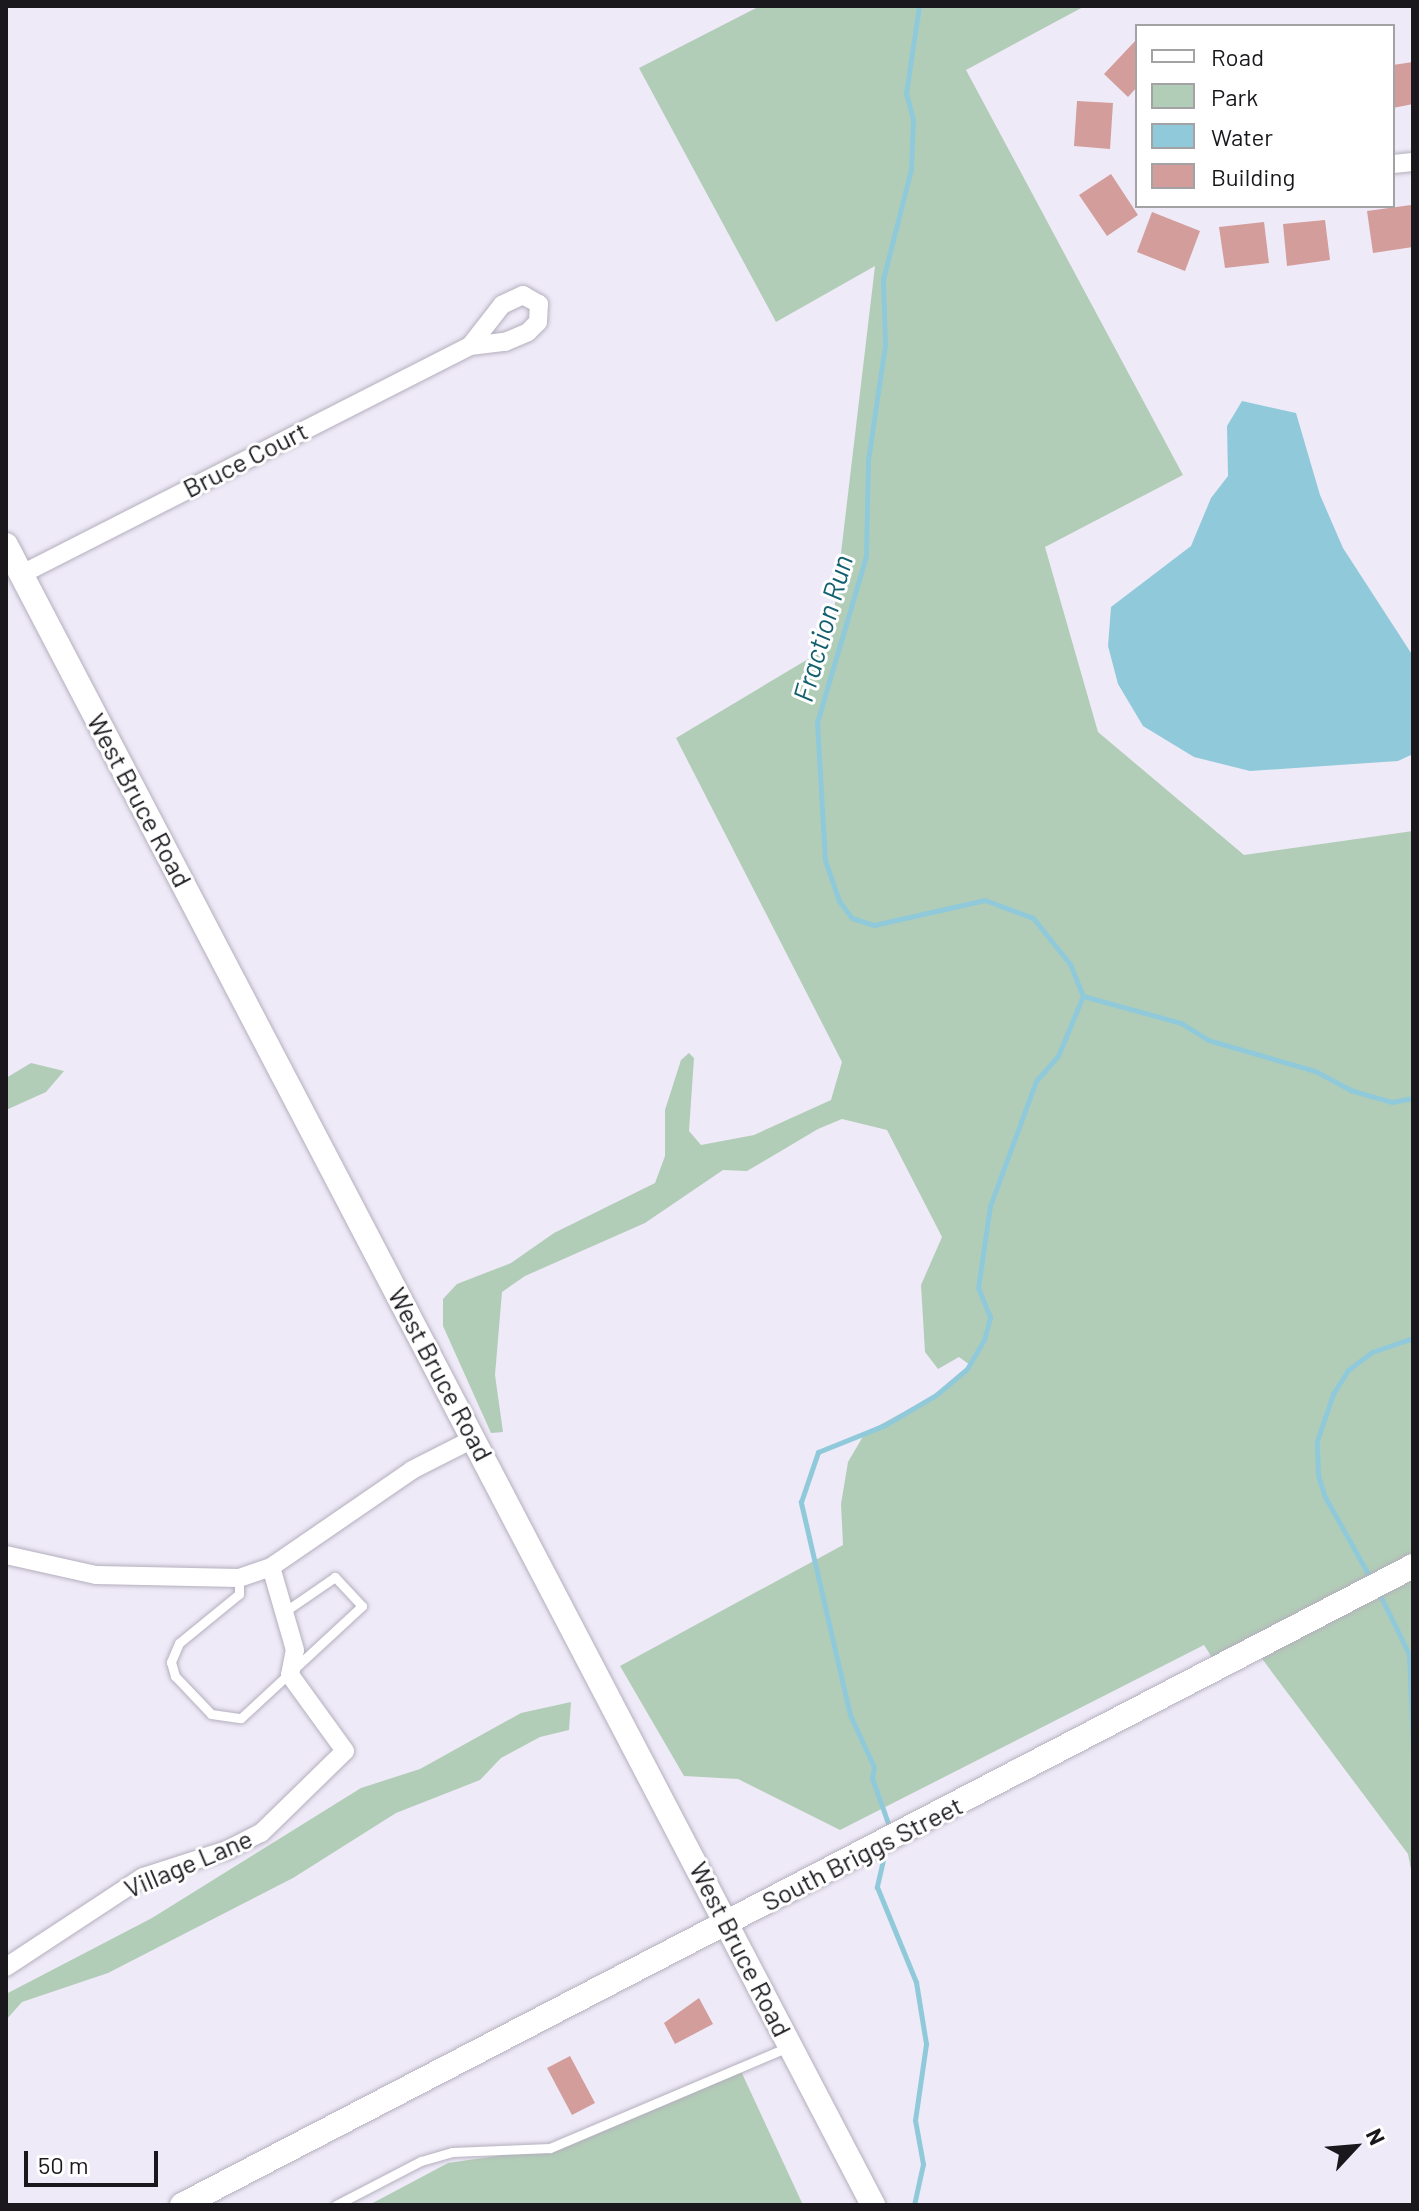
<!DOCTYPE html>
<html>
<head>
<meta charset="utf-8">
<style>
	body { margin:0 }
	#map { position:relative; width:1419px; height:2211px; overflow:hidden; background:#efeaf8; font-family:Barlow,sans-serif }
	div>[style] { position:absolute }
	.green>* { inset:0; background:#b2cdb7 }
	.water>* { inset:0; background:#90cada }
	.stream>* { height:5px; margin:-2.5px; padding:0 2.5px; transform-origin:2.5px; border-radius:2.5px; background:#90cada }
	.building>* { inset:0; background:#d29d9b }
	.roads { filter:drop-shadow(0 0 2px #b4afbd) drop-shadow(0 0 2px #b4afbd) }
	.service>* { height:9px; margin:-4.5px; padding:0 4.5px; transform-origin:4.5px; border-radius:4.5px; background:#fff }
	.minor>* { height:18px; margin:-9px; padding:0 9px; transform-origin:9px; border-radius:9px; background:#fff }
	.tertiary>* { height:24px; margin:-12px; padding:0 12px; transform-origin:12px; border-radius:12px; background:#fff }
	span { translate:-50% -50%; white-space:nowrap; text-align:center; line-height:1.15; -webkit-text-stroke:6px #fff; paint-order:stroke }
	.street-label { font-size:26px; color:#1a181d }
	.water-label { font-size:28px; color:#125f70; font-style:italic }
	.frame { position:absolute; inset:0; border:8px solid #1a181d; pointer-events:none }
	.legend { position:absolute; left:1135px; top:24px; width:260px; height:184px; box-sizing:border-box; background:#fff; border:2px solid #a3a3a5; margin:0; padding:10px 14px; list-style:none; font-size:24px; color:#1a181d }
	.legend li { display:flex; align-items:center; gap:16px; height:40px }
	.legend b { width:40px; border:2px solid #a3a3a5 }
	.north { position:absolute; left:1315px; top:2107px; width:80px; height:80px; -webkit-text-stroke:6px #fff; paint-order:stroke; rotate:64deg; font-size:22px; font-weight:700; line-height:32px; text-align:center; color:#1a181d }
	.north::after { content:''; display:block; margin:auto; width:28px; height:36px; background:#1a181d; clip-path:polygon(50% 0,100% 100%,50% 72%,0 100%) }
	.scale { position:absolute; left:24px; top:2151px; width:134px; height:36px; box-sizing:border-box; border:4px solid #1a181d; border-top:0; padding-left:10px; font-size:24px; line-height:28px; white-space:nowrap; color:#1a181d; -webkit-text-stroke:6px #fff; paint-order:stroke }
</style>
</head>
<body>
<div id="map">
	<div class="green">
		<i style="clip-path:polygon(760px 6px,1085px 6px,966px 70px,1183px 475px,1045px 547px,1098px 732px,1244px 855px,1413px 831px,1413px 1880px,1408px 1854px,1254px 1648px,1218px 1667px,1204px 1645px,840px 1830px,738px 1779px,684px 1776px,620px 1666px,843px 1545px,841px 1504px,848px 1462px,865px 1433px,935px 1395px,970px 1365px,959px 1357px,938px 1369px,925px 1352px,921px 1285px,942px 1237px,887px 1130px,842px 1119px,818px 1129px,747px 1171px,723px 1170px,645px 1223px,525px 1276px,502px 1292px,495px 1375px,503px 1432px,491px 1433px,443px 1326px,443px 1299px,457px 1284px,511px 1263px,554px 1233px,655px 1183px,665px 1156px,665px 1110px,681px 1060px,689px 1053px,694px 1058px,689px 1131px,701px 1145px,754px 1135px,831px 1100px,842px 1062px,676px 738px,830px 646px,875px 266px,776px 322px,639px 68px)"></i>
		<i style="clip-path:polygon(31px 1063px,64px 1071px,46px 1092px,6px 1110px,6px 1078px)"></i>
		<i style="clip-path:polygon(571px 1702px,569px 1730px,540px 1737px,501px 1758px,480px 1780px,396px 1813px,293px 1878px,108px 1973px,22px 2002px,6px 2020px,6px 1994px,152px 1918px,361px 1788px,420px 1769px,521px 1713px)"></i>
		<i style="clip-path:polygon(740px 2069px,803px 2205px,369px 2205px,448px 2163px,550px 2148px)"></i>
	</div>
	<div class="water">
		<i style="clip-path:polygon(1242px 401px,1296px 413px,1320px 495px,1343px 548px,1413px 656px,1413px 754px,1398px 761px,1250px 771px,1194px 757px,1143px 726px,1118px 684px,1108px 646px,1111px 607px,1191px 546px,1211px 498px,1228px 476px,1227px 426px)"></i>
	</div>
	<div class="stream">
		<i style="left:919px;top:6px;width:88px;rotate:98.5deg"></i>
		<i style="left:906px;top:93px;width:28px;rotate:75deg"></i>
		<i style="left:913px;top:120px;width:49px;rotate:92.3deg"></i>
		<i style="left:911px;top:169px;width:114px;rotate:104.2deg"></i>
		<i style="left:883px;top:280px;width:65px;rotate:88.2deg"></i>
		<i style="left:885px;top:345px;width:116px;rotate:98.4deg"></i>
		<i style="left:868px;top:460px;width:96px;rotate:91.2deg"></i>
		<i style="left:866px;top:556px;width:173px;rotate:106.4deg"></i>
		<i style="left:817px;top:722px;width:138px;rotate:86.7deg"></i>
		<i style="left:825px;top:860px;width:43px;rotate:71.1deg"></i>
		<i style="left:839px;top:901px;width:21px;rotate:53deg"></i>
		<i style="left:852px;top:918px;width:23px;rotate:18deg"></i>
		<i style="left:874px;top:925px;width:114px;rotate:-12.7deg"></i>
		<i style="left:985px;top:900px;width:51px;rotate:20.6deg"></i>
		<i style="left:1033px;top:918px;width:59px;rotate:51.2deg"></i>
		<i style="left:1070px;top:964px;width:35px;rotate:68deg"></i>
		<i style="left:1083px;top:996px;width:102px;rotate:15.4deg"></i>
		<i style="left:1181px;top:1023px;width:32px;rotate:32deg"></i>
		<i style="left:1208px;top:1040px;width:111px;rotate:16.2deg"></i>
		<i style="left:1315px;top:1071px;width:40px;rotate:28deg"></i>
		<i style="left:1350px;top:1090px;width:44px;rotate:15.9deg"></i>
		<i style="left:1392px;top:1102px;width:21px;rotate:-11deg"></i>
		<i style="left:1371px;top:1579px;width:94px;rotate:-119.3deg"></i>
		<i style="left:1325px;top:1497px;width:23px;rotate:-108deg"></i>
		<i style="left:1318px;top:1475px;width:34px;rotate:-92deg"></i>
		<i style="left:1317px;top:1441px;width:50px;rotate:-71.2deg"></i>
		<i style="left:1333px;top:1394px;width:28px;rotate:-58deg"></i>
		<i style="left:1348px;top:1370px;width:30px;rotate:-37deg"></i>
		<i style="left:1372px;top:1352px;width:43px;rotate:-18.9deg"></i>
		<i style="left:1378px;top:1591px;width:70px;rotate:63.8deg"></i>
		<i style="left:1409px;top:1654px;width:96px;rotate:87.6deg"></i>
		<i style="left:889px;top:1826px;width:51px;rotate:-109.5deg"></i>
		<i style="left:872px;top:1778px;width:11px;rotate:-80deg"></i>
		<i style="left:874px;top:1767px;width:57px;rotate:-114.8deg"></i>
		<i style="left:850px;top:1715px;width:219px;rotate:-103deg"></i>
		<i style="left:801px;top:1502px;width:53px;rotate:-71.2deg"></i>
		<i style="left:818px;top:1452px;width:72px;rotate:-21.9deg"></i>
		<i style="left:885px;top:1425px;width:59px;rotate:-30.5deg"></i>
		<i style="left:936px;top:1395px;width:40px;rotate:-40deg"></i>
		<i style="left:967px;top:1369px;width:34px;rotate:-60deg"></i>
		<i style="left:984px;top:1340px;width:24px;rotate:-75deg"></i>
		<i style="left:990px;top:1317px;width:31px;rotate:-112deg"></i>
		<i style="left:978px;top:1288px;width:83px;rotate:-81.7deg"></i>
		<i style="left:990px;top:1206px;width:133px;rotate:-69.8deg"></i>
		<i style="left:1036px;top:1081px;width:33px;rotate:-49deg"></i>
		<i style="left:1058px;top:1056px;width:65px;rotate:-67.4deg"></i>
		<i style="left:883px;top:1860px;width:28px;rotate:103deg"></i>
		<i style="left:877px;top:1887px;width:103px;rotate:67.7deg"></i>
		<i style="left:916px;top:1982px;width:63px;rotate:80.8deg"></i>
		<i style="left:926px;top:2044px;width:77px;rotate:98.2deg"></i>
		<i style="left:915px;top:2120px;width:45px;rotate:79.7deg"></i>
		<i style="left:923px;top:2164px;width:42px;rotate:102.4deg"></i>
	</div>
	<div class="building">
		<i style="clip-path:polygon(1137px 39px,1137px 87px,1128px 97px,1104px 74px)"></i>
		<i style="clip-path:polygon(1413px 62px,1413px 104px,1393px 108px,1393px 65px)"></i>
		<i style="clip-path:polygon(1077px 101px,1113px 103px,1110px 149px,1074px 146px)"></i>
		<i style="clip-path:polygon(1111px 174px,1138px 215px,1107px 236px,1079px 195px)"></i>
		<i style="clip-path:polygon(1411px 205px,1413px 247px,1373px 253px,1367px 211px)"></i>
		<i style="clip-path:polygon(1152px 212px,1200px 231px,1185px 271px,1137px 252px)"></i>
		<i style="clip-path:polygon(1325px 220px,1330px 260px,1287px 266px,1283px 224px)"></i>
		<i style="clip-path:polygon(1264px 222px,1269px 263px,1225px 268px,1219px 227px)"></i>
		<i style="clip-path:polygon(699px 1998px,713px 2024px,675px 2044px,664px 2023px)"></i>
		<i style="clip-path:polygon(570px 2056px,595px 2103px,572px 2115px,547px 2068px)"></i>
	</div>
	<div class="roads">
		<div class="service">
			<i style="left:239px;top:1578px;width:16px;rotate:90deg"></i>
			<i style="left:239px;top:1594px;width:77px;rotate:140.8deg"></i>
			<i style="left:179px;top:1643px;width:21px;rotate:113deg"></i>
			<i style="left:171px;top:1662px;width:15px;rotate:74deg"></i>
			<i style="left:175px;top:1676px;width:52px;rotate:46.5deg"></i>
			<i style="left:211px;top:1714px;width:30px;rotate:8deg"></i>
			<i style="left:241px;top:1718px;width:165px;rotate:-42.8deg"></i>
			<i style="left:362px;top:1606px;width:40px;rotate:-133deg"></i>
			<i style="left:335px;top:1577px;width:62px;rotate:145.5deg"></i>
			<i style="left:336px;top:2205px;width:96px;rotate:-27.4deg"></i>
			<i style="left:421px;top:2161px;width:32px;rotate:-16deg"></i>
			<i style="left:452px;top:2152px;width:98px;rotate:-2.3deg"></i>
			<i style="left:550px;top:2148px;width:259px;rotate:-23deg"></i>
		</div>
		<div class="minor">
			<i style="left:1393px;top:164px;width:20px;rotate:-6deg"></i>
			<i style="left:22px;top:574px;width:503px;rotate:-26.97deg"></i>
			<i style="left:470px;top:346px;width:35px;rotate:-7deg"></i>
			<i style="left:505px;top:342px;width:25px;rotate:-23deg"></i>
			<i style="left:528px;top:332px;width:14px;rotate:-45deg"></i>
			<i style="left:538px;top:322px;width:18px;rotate:-87deg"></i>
			<i style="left:539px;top:304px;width:18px;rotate:-151deg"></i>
			<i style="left:523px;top:295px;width:23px;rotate:155deg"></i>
			<i style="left:502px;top:305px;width:52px;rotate:128deg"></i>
			<i style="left:6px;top:1555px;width:92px;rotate:12.5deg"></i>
			<i style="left:96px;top:1575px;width:143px;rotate:1.2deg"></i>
			<i style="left:239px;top:1578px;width:34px;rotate:-19deg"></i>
			<i style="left:271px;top:1567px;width:171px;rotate:-34.5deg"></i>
			<i style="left:412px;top:1470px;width:71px;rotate:-26.9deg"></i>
			<i style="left:6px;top:1967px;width:164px;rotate:-33.3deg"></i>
			<i style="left:143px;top:1877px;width:88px;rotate:-17.8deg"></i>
			<i style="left:227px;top:1850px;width:38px;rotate:-27deg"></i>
			<i style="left:261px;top:1833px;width:117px;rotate:-44.3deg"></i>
			<i style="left:345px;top:1751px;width:94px;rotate:-125.9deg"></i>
			<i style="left:290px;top:1675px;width:25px;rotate:-79deg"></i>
			<i style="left:295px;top:1650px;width:86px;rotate:-106.1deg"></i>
		</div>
		<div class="tertiary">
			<i style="left:6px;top:545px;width:1873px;rotate:62.42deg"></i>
			<i style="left:182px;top:2205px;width:1387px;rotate:-27.43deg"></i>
		</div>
	</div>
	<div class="street-label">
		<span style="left:245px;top:459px;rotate:-27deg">Bruce Court</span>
		<span style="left:140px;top:800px;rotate:62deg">West Bruce Road</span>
		<span style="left:441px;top:1374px;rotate:62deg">West Bruce Road</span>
		<span style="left:862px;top:1853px;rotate:-27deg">South Briggs Street</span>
		<span style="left:188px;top:1863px;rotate:-23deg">Village Lane</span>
		<span style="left:741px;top:1949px;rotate:63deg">West Bruce Road</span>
	</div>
	<div class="water-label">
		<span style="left:822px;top:628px;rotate:-74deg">Fraction Run</span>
	</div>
	<div class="frame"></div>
	<ul class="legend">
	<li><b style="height:10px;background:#fff"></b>Road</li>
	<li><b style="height:22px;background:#b2cdb7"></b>Park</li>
	<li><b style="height:22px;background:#90cada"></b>Water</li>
	<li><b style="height:22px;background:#d29d9b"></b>Building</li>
	</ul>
	<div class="north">N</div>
	<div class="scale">50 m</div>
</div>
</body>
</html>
